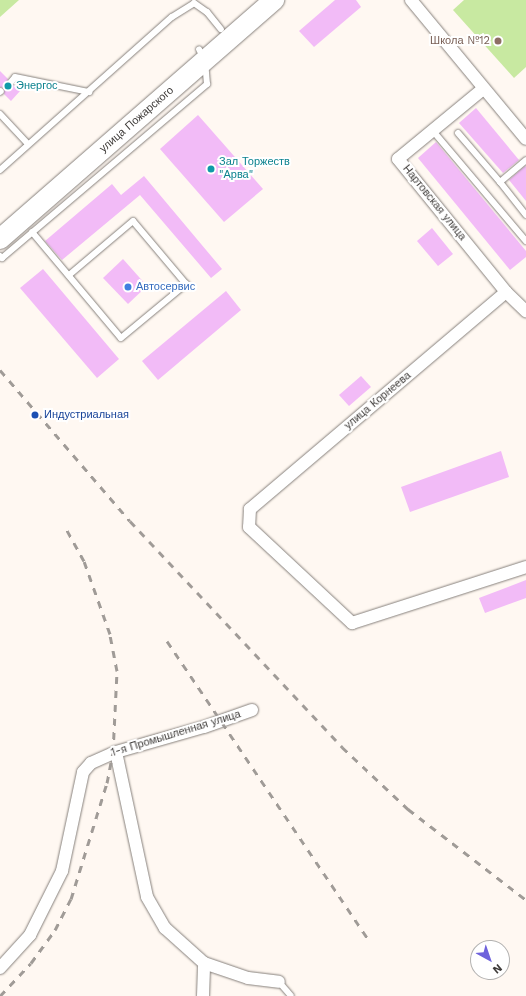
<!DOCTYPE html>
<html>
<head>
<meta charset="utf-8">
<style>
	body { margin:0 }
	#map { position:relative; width:526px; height:996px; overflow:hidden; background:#fff8f2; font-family:"Work Sans",sans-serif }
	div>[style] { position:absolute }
	.green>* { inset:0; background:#c8e9a1 }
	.building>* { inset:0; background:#f2bbf7 }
	.roads { filter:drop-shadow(0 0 1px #87817c) drop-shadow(0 0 1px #87817c) }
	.lane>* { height:6px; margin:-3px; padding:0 3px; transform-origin:3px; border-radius:3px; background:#fff }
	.street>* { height:12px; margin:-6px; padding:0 6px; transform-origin:6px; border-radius:6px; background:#fff }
	.primary>* { height:20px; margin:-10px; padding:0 10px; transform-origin:10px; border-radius:10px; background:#fff }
	.rail>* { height:3px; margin-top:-1.5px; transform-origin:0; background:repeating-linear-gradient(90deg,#a09b97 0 7px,transparent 0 14px) }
	.dots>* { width:11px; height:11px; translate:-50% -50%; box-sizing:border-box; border:2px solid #fff; border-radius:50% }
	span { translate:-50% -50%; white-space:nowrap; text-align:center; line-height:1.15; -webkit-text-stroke:4px #fff; paint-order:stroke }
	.education-label { font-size:11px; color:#785e54 }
	.right { translate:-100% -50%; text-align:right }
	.culture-label { font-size:11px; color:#0d838f }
	.left { translate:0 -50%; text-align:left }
	.street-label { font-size:11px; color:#3e3b39 }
	.shop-label { font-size:11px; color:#366cbe }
	.transit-label { font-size:11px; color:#164399 }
	.north { position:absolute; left:470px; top:940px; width:40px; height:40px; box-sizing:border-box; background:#fff; border:1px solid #b2b1b0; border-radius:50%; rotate:140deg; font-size:11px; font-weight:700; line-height:16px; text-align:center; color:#3e3b39 }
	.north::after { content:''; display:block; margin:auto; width:14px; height:18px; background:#6e62dc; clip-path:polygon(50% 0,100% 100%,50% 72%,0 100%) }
</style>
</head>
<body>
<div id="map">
	<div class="green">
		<i style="clip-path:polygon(0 0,19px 0,0 17px)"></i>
		<i style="clip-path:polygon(464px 0,526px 0,526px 67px,514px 78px,453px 10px)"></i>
	</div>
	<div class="building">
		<i style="clip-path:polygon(335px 0,356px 0,361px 7px,314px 47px,299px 31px)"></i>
		<i style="clip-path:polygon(0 71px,8px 79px,8px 85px,14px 85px,20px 91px,11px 101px,4px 94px,4px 88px,0 87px)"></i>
		<i style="clip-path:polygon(476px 108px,519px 160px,503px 173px,459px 123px)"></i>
		<i style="clip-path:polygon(198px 115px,263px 189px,224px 222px,160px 149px)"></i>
		<i style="clip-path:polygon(436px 142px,526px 251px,526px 257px,510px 270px,418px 158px)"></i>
		<i style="clip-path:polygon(525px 166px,526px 167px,526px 201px,509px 180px)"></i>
		<i style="clip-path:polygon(144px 176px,222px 269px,211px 278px,140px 195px,62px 260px,45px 241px,112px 184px,121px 195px)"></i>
		<i style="clip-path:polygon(432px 228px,453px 254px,438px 266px,417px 241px)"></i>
		<i style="clip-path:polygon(123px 259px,147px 286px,128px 304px,103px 278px)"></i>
		<i style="clip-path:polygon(43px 269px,119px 359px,97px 378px,20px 288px)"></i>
		<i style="clip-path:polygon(226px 291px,241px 310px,158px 380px,142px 361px)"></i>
		<i style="clip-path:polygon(361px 376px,371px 387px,349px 406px,339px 395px)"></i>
		<i style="clip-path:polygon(501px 451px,509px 477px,410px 512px,401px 487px)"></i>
		<i style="clip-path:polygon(526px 580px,526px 598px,485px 613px,479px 598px)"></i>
	</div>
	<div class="roads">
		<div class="lane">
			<i style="left:11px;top:82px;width:6px;rotate:-51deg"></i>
			<i style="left:15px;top:77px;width:76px;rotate:11.5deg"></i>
			<i style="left:0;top:92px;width:1px;rotate:-45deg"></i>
			<i style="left:0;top:114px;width:41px;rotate:47deg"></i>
			<i style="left:433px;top:131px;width:144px;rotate:49.8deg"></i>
			<i style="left:458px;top:133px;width:65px;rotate:49.4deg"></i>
			<i style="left:500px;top:182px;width:34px;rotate:-40deg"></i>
			<i style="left:0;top:170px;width:230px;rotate:-41.7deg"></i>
			<i style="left:172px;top:17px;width:26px;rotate:-32deg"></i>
			<i style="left:194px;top:3px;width:16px;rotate:35deg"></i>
			<i style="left:207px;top:12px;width:22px;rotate:51deg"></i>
			<i style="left:500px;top:182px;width:42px;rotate:51.8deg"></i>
			<i style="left:32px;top:232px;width:138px;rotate:50deg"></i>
			<i style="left:121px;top:338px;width:85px;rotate:-39.7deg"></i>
			<i style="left:186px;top:284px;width:82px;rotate:-130.1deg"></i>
			<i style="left:133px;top:221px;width:84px;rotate:139.8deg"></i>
			<i style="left:0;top:256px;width:3px;rotate:45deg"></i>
			<i style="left:2px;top:258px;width:269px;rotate:-40.3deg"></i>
			<i style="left:207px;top:84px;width:23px;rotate:-95deg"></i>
			<i style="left:205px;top:61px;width:13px;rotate:-117deg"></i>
			<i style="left:279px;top:982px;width:18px;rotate:49deg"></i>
		</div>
		<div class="street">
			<i style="left:411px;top:0;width:180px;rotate:50.4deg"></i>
			<i style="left:483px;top:89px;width:110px;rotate:140.5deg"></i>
			<i style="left:398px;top:159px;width:171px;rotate:50.9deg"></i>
			<i style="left:506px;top:292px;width:28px;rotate:44deg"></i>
			<i style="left:506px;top:292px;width:336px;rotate:139.7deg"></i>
			<i style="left:250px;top:509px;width:18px;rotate:93deg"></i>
			<i style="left:249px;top:527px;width:141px;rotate:43deg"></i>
			<i style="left:352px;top:623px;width:183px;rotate:-17.8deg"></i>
			<i style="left:116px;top:752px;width:148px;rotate:77.9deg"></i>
			<i style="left:147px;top:897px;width:36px;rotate:60deg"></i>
			<i style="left:165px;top:928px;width:52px;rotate:41.9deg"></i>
			<i style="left:204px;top:963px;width:46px;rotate:18.8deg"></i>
			<i style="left:248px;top:978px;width:31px;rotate:7deg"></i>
			<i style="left:0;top:968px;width:45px;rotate:-47.7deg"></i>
			<i style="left:30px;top:935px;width:72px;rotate:-63.4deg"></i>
			<i style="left:62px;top:871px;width:101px;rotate:-78deg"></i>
			<i style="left:83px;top:772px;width:12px;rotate:-48deg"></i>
			<i style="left:91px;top:763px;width:27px;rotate:-24deg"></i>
			<i style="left:116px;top:752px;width:91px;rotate:-15.9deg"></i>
			<i style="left:204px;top:727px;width:51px;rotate:-19.5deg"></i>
			<i style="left:203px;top:996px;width:33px;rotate:-88deg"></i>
		</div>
		<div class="primary">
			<i style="left:0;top:239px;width:364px;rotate:-41.1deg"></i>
		</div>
	</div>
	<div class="rail">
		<i style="left:0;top:370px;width:199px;rotate:49.3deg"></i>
		<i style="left:130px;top:521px;width:310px;rotate:46.8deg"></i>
		<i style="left:342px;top:747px;width:91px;rotate:43.2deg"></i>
		<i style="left:408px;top:809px;width:149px;rotate:37.6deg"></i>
		<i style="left:167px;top:641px;width:361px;rotate:56deg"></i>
		<i style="left:0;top:996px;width:45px;rotate:-46.8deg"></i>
		<i style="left:31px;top:963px;width:41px;rotate:-54deg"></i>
		<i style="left:55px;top:930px;width:35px;rotate:-63deg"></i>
		<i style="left:71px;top:899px;width:121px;rotate:-72.8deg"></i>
		<i style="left:107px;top:783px;width:31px;rotate:-79deg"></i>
		<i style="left:113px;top:753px;width:82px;rotate:-87.2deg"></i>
		<i style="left:117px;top:671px;width:38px;rotate:-101deg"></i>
		<i style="left:110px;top:634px;width:77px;rotate:-109.6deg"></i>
		<i style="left:84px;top:561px;width:37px;rotate:-119deg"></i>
	</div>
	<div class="dots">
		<i style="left:498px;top:41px;background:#8d6e63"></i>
		<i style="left:8px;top:86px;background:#0f9aa8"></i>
		<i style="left:211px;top:169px;background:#0f9aa8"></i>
		<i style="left:128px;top:287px;background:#3f7fe0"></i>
		<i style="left:35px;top:415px;background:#1a4fb4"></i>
	</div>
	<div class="education-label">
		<span class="right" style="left:490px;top:41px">Школа №12</span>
	</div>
	<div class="culture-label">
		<span class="left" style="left:16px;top:86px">Энергос</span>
		<span class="left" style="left:219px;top:169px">Зал Торжеств<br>"Арва"</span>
	</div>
	<div class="street-label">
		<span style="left:137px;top:120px;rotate:-41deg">улица Пожарского</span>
		<span style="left:434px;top:203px;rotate:51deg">Нартовская улица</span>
		<span style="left:378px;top:401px;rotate:-40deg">улица Корнеева</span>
		<span style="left:176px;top:734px;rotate:-17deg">1-я Промышленная улица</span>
	</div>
	<div class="shop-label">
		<span class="left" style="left:136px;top:287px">Автосервис</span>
	</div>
	<div class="transit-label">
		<span class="left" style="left:44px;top:415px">Индустриальная</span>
	</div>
	<div class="north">N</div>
</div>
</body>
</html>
